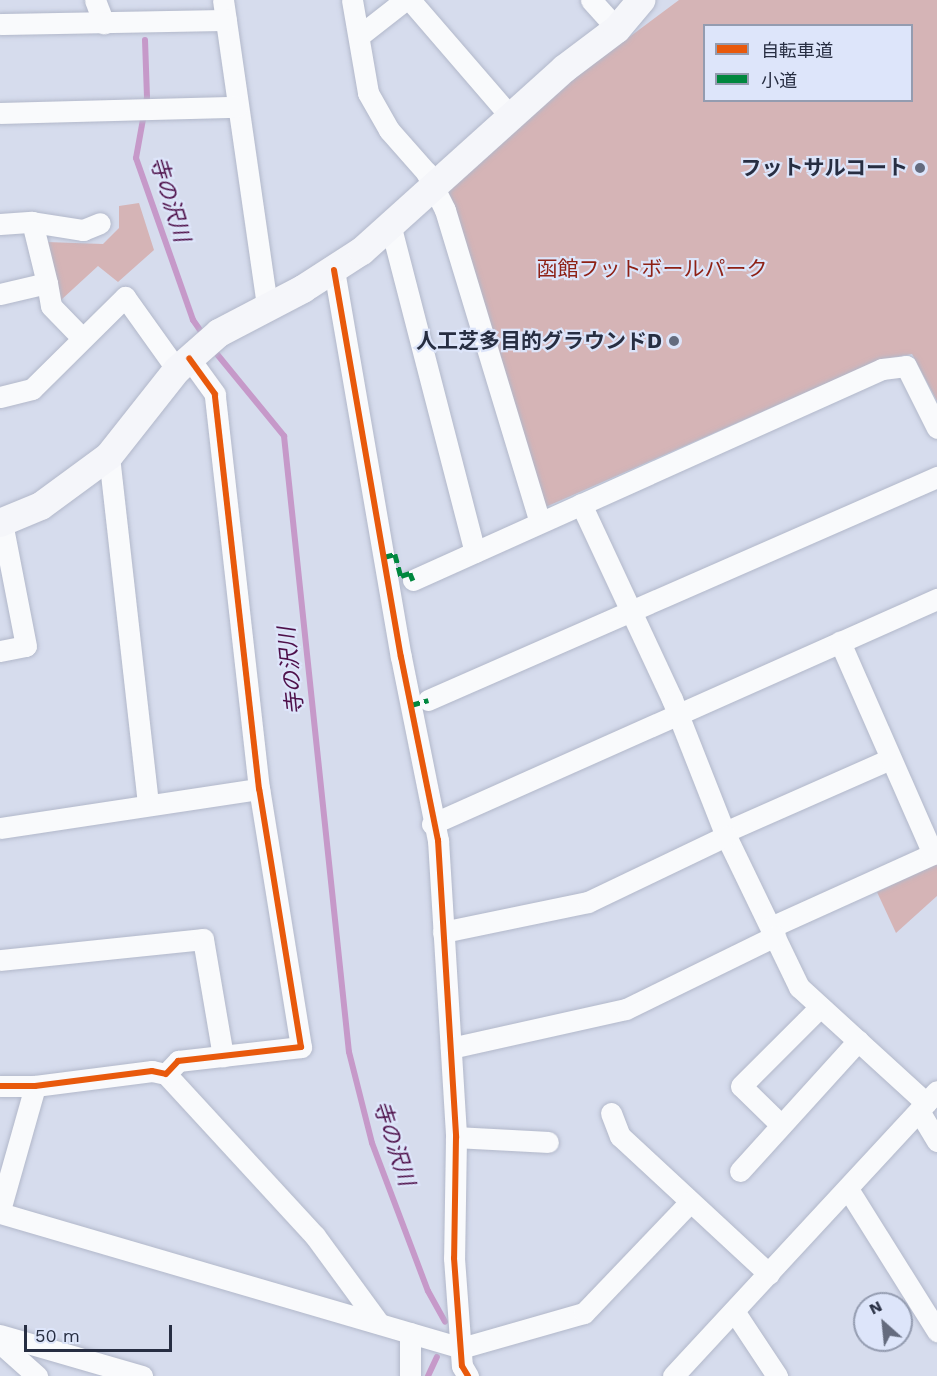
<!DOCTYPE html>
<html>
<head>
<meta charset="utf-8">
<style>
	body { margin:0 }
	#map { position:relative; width:937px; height:1376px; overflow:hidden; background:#d6dced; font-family:"Work Sans","Noto Sans JP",sans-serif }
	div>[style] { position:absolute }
	.green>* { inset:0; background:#d5b4b6 }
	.stream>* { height:6px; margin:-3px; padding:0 3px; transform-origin:3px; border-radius:3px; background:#c699c9 }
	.roads { filter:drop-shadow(0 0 2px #b2b8ca) drop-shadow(0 0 2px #b2b8ca) }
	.street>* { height:21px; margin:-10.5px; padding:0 10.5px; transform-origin:10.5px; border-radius:10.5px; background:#f9fafc }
	.secondary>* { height:28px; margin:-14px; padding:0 14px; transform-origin:14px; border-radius:14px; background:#f5f6fa }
	.quiet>* { height:4.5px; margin-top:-2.25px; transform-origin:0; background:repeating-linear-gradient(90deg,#00873e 0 9px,transparent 0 13.5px) }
	.cycleway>* { height:6px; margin:-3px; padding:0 3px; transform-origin:3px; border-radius:3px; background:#e8590c }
	.dots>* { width:16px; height:16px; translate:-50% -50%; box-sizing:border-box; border:3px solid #dde5fa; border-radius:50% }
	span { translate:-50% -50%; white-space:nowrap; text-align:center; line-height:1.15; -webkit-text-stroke:4.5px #dde5fa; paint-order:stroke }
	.poi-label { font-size:21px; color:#272e42; font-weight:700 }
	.right { translate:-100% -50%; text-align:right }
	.park-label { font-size:21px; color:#8e2115 }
	.water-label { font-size:22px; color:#4e104a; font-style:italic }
	.legend { position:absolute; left:703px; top:24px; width:210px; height:78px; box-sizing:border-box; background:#dde5fa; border:2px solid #949cb0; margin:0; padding:8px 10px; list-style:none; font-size:18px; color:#272e42 }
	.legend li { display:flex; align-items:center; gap:12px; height:30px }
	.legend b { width:30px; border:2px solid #949cb0 }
	.north { position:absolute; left:853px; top:1292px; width:60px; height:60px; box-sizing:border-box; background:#dde5fa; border:2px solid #949cb0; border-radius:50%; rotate:333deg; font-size:16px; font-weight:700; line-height:24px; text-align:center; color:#272e42 }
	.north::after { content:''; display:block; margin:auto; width:21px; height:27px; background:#646b7e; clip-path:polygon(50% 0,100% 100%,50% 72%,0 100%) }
	.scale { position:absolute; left:24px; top:1325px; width:148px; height:27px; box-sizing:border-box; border:3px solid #272e42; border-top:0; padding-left:8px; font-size:18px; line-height:21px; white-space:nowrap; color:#272e42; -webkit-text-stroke:4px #dde5fa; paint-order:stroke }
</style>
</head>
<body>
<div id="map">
	<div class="green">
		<i style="clip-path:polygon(evenodd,679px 0,937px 0,937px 401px,912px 354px,880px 360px,541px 509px,443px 193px,577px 76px,679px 0,704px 26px,912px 26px,912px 100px,704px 100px,704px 26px)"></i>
		<i style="clip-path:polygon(139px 203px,154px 250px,118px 282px,98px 266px,61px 300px,47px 242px,103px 244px,119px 228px,119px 206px)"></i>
		<i style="clip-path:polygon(937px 863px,937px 896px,896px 933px,877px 892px)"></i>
	</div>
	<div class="stream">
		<i style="left:145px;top:40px;width:57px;rotate:88deg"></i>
		<i style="left:147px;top:97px;width:62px;rotate:100.2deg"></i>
		<i style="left:136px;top:158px;width:172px;rotate:70.6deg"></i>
		<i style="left:193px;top:320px;width:21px;rotate:55deg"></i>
		<i style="left:212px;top:348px;width:114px;rotate:50.7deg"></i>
		<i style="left:284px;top:436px;width:619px;rotate:83.98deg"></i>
		<i style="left:349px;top:1052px;width:94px;rotate:75.8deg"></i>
		<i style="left:372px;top:1143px;width:158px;rotate:69.3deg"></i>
		<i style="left:428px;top:1291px;width:35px;rotate:61deg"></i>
		<i style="left:428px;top:1376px;width:21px;rotate:-65deg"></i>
	</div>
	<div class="roads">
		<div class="street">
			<i style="left:95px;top:0;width:25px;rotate:69deg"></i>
			<i style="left:223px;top:0;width:309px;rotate:81.8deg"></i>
			<i style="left:352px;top:0;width:94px;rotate:80.2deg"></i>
			<i style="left:368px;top:93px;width:43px;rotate:60.4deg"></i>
			<i style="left:389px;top:130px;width:56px;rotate:48.6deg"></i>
			<i style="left:426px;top:172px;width:42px;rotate:63.4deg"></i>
			<i style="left:445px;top:210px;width:326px;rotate:73.1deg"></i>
			<i style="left:410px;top:0;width:155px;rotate:49.2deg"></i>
			<i style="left:591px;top:0;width:39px;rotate:48deg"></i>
			<i style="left:0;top:24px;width:226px;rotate:-1deg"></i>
			<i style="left:359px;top:36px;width:58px;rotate:-38deg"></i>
			<i style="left:0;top:113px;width:237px;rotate:-1.5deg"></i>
			<i style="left:32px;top:222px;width:52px;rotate:8.9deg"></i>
			<i style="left:83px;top:230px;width:18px;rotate:-22deg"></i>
			<i style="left:0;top:224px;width:32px;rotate:-4deg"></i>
			<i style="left:32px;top:222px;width:63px;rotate:76.2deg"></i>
			<i style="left:390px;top:224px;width:339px;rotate:75.5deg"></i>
			<i style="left:334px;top:270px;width:393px;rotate:80.2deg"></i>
			<i style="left:401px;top:657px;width:187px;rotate:78.6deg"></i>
			<i style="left:438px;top:840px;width:298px;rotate:86.5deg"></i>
			<i style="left:456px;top:1137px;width:121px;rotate:90.9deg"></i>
			<i style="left:454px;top:1258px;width:108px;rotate:85.8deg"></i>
			<i style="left:462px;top:1366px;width:12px;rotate:59deg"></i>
			<i style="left:0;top:294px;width:48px;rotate:-13.2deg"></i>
			<i style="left:47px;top:283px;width:23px;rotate:80deg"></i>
			<i style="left:51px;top:306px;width:45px;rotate:45.9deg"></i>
			<i style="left:0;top:397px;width:33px;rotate:-14deg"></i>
			<i style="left:32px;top:389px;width:131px;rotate:-44.7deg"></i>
			<i style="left:125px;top:297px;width:90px;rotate:54.5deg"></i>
			<i style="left:109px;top:456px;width:351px;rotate:83.6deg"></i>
			<i style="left:581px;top:504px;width:215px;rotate:65deg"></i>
			<i style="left:672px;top:699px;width:147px;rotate:68.5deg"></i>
			<i style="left:726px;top:836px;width:168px;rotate:64.2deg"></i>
			<i style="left:799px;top:987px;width:172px;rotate:42.4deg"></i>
			<i style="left:413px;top:580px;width:514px;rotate:-24.22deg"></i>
			<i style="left:882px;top:369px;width:24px;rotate:-7deg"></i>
			<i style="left:906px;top:366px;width:69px;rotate:63.4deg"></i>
			<i style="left:0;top:651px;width:26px;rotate:-11deg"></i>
			<i style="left:26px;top:646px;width:125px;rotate:-101deg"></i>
			<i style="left:428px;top:700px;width:556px;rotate:-23.66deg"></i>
			<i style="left:432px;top:824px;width:553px;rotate:-24.02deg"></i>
			<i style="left:0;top:828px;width:262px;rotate:-8.6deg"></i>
			<i style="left:727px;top:831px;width:178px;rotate:-23.8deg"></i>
			<i style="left:771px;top:927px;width:178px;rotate:-24.3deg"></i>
			<i style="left:933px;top:854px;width:232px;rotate:-113.7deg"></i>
			<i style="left:443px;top:932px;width:148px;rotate:-11.7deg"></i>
			<i style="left:588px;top:902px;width:153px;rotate:-25.6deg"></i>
			<i style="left:0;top:960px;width:204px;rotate:-5.9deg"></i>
			<i style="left:203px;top:939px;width:119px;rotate:80.3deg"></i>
			<i style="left:451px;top:1048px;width:179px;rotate:-12.6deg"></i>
			<i style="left:626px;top:1009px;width:166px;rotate:-26.1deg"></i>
			<i style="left:166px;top:1074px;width:220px;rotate:47.4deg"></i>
			<i style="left:315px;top:1236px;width:107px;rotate:53.8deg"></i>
			<i style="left:0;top:1086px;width:35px"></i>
			<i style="left:35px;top:1086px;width:118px;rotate:-7.3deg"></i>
			<i style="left:152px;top:1071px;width:14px;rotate:12deg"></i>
			<i style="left:166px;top:1074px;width:18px;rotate:-47deg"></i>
			<i style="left:178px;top:1061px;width:124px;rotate:-6.5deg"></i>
			<i style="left:301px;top:1047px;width:261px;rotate:-99.2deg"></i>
			<i style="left:259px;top:789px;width:397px;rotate:-96.4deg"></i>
			<i style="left:215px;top:394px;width:44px;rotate:-125.8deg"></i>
			<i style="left:919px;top:1111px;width:35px;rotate:59deg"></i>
			<i style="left:611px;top:1113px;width:25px;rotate:69deg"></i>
			<i style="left:620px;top:1136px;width:203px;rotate:42.8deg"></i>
			<i style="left:780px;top:1124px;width:54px;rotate:-135.7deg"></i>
			<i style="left:741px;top:1086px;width:112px;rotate:-45deg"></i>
			<i style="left:456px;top:1137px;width:92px;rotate:3.1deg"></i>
			<i style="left:740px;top:1171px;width:176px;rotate:-47.8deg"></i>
			<i style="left:848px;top:1189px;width:168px;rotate:57.9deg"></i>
			<i style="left:0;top:1210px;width:129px;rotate:-74.2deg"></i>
			<i style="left:0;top:1213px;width:480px;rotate:16.3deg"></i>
			<i style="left:461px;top:1348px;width:128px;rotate:-15.9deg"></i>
			<i style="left:584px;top:1313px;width:153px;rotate:-46.3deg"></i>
			<i style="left:734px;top:1311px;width:78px;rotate:56.5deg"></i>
			<i style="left:0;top:1335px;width:148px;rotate:16.1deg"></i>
			<i style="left:0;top:1343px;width:50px;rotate:41.7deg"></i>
			<i style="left:410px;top:1376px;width:43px;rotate:-90deg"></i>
			<i style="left:673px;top:1376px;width:388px;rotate:-47.2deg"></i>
		</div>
		<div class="secondary">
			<i style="left:0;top:523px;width:44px;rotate:-22.5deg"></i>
			<i style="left:41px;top:506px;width:84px;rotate:-36.3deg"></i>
			<i style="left:109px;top:456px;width:110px;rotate:-51.7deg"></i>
			<i style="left:177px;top:370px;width:56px;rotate:-41.4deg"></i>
			<i style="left:219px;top:333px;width:95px;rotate:-27.6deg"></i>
			<i style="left:303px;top:289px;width:70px;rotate:-32.8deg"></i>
			<i style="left:362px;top:251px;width:272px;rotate:-42deg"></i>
			<i style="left:564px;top:69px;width:66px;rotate:-37deg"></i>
			<i style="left:617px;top:29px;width:38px;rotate:-50deg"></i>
		</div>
	</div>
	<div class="quiet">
		<i style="left:384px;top:557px;width:11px;rotate:-15deg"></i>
		<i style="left:395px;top:554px;width:23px;rotate:75deg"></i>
		<i style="left:401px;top:576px;width:9px;rotate:-18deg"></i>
		<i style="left:410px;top:573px;width:8px;rotate:67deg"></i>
		<i style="left:411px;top:705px;width:18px;rotate:-16deg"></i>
	</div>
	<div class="cycleway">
		<i style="left:334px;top:270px;width:393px;rotate:80.2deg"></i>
		<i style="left:401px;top:657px;width:187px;rotate:78.6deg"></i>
		<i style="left:438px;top:840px;width:298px;rotate:86.5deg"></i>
		<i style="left:456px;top:1137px;width:121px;rotate:90.9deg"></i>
		<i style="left:454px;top:1258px;width:108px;rotate:85.8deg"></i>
		<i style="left:462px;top:1366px;width:12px;rotate:59deg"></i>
		<i style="left:0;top:1086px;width:35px"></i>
		<i style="left:35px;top:1086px;width:118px;rotate:-7.3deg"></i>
		<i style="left:152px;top:1071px;width:14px;rotate:12deg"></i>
		<i style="left:166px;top:1074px;width:18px;rotate:-47deg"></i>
		<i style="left:178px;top:1061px;width:124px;rotate:-6.5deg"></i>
		<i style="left:301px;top:1047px;width:261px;rotate:-99.2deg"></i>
		<i style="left:259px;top:789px;width:397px;rotate:-96.4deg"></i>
		<i style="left:215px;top:394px;width:44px;rotate:-125.8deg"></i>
	</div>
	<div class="dots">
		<i style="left:920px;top:168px;background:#646b7e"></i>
		<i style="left:674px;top:341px;background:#646b7e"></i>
	</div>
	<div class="poi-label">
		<span class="right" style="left:908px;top:168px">フットサルコート</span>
		<span class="right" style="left:662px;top:341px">人工芝多目的グラウンドD</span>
	</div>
	<div class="park-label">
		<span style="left:652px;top:269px">函館フットボールパーク</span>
	</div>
	<div class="water-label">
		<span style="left:170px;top:199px;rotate:73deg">寺の沢川</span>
		<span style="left:291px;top:671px;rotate:-96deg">寺の沢川</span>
		<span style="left:394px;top:1143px;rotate:72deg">寺の沢川</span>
	</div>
	<ul class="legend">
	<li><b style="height:8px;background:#e8590c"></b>自転車道</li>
	<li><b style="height:8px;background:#00873e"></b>小道</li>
	</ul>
	<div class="north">N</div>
	<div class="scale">50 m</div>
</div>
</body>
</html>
